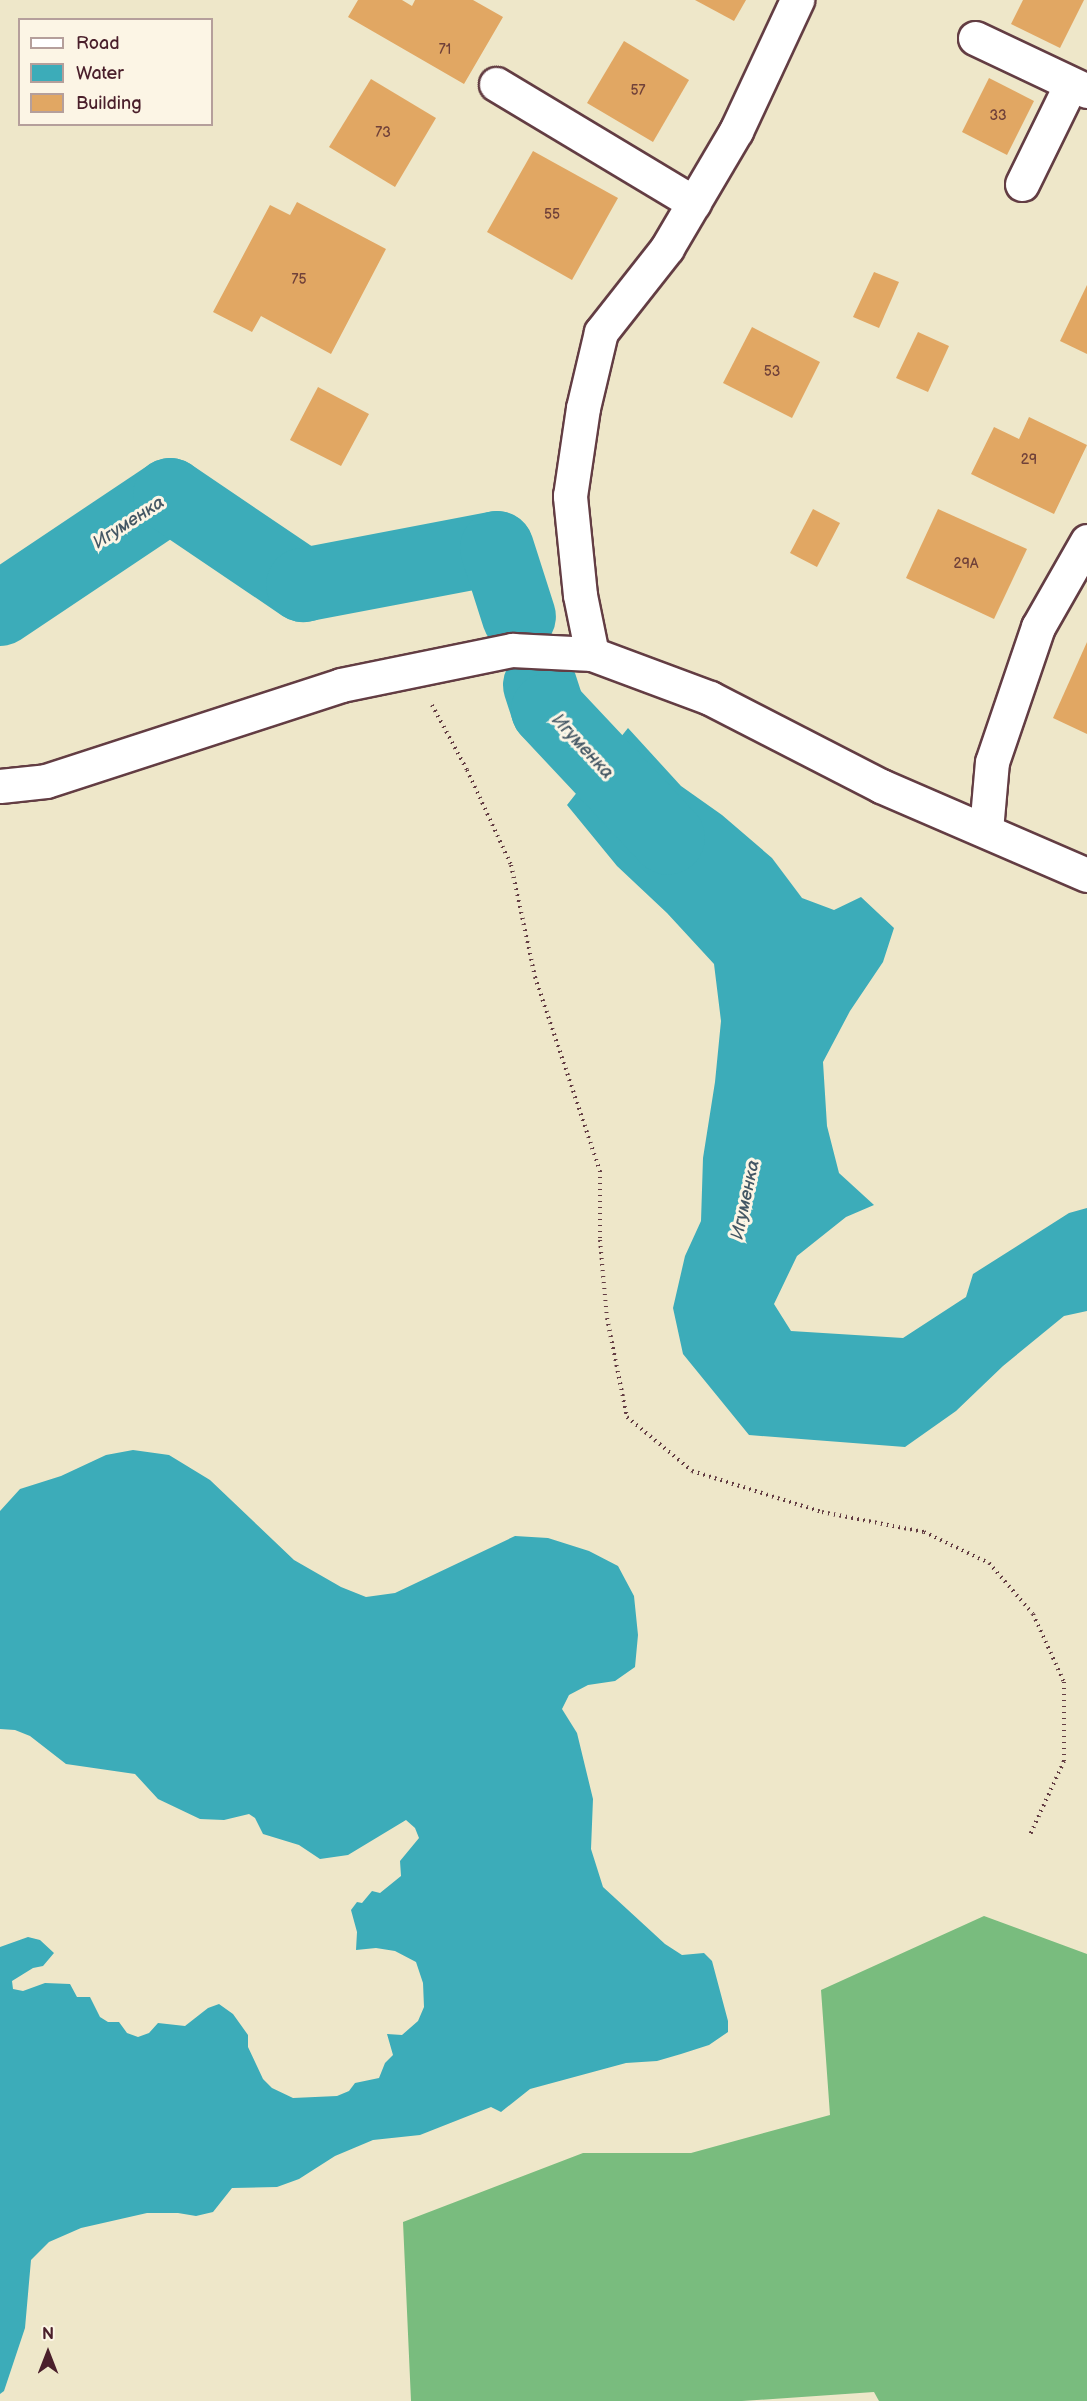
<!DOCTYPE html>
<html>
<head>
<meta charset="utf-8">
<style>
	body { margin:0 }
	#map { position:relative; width:1087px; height:2401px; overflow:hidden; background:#eee7c9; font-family:"Balsamiq Sans",sans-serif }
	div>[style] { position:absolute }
	.forest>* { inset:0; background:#79bc7e }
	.water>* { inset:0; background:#3cacb9 }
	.river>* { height:74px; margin:-37px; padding:0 37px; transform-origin:37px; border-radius:37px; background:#3cacb9 }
	.building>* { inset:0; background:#e1a763 }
	.path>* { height:4px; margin-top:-2px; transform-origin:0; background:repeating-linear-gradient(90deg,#633d43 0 1.5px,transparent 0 6px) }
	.roads { filter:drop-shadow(2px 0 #633d43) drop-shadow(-2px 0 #633d43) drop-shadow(0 2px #633d43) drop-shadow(0 -2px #633d43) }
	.minor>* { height:33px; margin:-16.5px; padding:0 16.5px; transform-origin:16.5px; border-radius:16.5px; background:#fff }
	span { translate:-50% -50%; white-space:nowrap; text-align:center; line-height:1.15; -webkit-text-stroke:6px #fcf5e5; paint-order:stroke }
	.number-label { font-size:14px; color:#704139 }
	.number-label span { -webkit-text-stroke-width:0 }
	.water-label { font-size:18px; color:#445764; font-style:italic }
	.legend { position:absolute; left:18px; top:18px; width:195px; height:108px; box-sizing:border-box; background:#fcf5e5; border:2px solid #b59f9b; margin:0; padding:8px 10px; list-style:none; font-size:18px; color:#4a1f2b }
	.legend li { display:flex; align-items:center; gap:12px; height:30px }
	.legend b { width:30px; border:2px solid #b59f9b }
	.north { position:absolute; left:18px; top:2323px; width:60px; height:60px; -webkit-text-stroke:4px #fcf5e5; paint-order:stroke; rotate:0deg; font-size:16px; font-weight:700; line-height:24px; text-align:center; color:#4a1f2b }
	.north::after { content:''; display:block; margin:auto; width:21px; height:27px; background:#4a1f2b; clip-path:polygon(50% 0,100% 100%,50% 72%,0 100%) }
</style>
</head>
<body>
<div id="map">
	<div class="forest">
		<div style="clip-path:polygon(984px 1916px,1087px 1954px,1087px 2401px,879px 2401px,874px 2392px,742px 2401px,411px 2401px,403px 2222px,583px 2153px,691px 2153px,830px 2115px,821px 1990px)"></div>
	</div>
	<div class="water">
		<div style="clip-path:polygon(628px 728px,681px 786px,722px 815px,772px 858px,802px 898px,834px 910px,861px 897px,894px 928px,883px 962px,850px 1011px,823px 1062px,827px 1126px,839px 1173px,874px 1205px,846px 1217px,797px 1256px,774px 1304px,791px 1331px,903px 1338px,966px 1297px,973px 1274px,1069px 1213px,1087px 1208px,1087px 1311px,1064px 1316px,1003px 1366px,956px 1411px,905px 1447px,749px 1435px,683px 1354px,673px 1308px,685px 1256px,701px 1221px,703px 1158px,715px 1082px,721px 1021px,714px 964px,667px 913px,617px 866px,567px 805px)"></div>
		<div style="clip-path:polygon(133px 1450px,169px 1455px,210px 1480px,294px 1560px,341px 1587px,366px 1597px,395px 1593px,515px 1536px,548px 1538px,589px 1551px,618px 1566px,634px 1596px,638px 1635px,635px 1667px,615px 1681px,588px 1685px,569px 1695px,562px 1709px,577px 1733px,593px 1799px,591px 1849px,603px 1887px,665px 1944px,682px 1955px,704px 1953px,712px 1961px,728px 2021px,728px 2032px,709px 2045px,681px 2054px,657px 2061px,626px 2063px,530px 2089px,501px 2112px,491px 2107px,420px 2135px,373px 2140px,335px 2156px,299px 2179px,277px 2187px,232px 2188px,213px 2212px,196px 2216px,178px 2213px,147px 2213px,81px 2228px,49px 2242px,31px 2260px,25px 2328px,4px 2391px,0 2394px,0 1947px,28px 1937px,40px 1940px,54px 1953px,43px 1966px,33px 1968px,12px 1981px,13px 1989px,23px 1991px,45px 1983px,70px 1984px,77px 1997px,90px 1997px,100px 2017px,108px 2022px,119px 2022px,127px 2033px,138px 2037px,149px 2033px,158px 2023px,185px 2026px,208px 2008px,219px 2004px,233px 2014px,248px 2035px,248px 2047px,263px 2079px,272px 2088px,293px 2098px,337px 2096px,349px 2091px,355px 2083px,379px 2078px,385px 2063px,393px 2055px,387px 2034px,402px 2035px,418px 2021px,424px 2007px,423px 1983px,416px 1962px,395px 1951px,376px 1948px,356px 1950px,357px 1932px,351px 1910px,357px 1902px,362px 1903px,372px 1891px,380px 1893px,401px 1876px,400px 1861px,419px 1838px,415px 1828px,406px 1820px,348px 1855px,320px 1859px,299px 1845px,263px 1834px,255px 1818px,249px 1814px,224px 1820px,200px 1819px,158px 1799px,135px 1774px,66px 1764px,30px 1736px,15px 1730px,0 1729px,0 1511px,20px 1489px,61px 1476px,106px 1455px)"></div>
	</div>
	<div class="river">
		<div style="left:0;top:609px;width:205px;rotate:-33.8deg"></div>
		<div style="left:170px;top:495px;width:161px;rotate:34.1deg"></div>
		<div style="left:303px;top:585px;width:197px;rotate:-10.8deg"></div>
		<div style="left:497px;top:548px;width:72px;rotate:72.3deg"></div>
		<div style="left:540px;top:685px;width:26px;rotate:72deg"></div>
		<div style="left:548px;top:710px;width:175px;rotate:46.8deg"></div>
	</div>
	<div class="building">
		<div style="clip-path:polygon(358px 0,402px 0,412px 6px,415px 0,473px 0,503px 17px,464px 84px,348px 17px)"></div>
		<div style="clip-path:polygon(695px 0,746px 0,734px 21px)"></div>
		<div style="clip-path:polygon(1023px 0,1084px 0,1060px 48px,1011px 24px)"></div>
		<div style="clip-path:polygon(624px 41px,689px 80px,653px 142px,587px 103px)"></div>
		<div style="clip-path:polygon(989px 78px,1034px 101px,1007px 155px,962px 132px)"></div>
		<div style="clip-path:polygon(371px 79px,436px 118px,395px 187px,329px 147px)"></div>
		<div style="clip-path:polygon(533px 151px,618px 198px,572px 280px,487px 232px)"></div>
		<div style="clip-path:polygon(297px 202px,386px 249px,331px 354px,261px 316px,252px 332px,213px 312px,270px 205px,290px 215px)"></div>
		<div style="clip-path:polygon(874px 272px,899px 282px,879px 328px,853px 317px)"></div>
		<div style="clip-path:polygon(1087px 285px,1087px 354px,1060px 341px)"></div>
		<div style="clip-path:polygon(752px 327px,820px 362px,792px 418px,723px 383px)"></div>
		<div style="clip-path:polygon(918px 332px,949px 346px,928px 392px,896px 378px)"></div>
		<div style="clip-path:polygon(318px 387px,369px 414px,341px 466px,290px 440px)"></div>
		<div style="clip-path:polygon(1029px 417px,1087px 445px,1054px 514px,971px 474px,994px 427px,1019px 439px)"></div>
		<div style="clip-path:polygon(813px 509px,840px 523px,817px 567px,790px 553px)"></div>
		<div style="clip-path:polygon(938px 509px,1027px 549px,994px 619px,906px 578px)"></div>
		<div style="clip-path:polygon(1087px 642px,1087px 734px,1053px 718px)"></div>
	</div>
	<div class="path">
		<div style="left:432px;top:705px;width:74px;rotate:61.7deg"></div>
		<div style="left:467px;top:770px;width:105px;rotate:65.1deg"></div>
		<div style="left:511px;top:865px;width:115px;rotate:77.9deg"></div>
		<div style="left:535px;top:977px;width:205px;rotate:71.5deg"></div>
		<div style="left:600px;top:1171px;width:69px;rotate:90deg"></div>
		<div style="left:600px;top:1240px;width:78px;rotate:84.9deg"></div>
		<div style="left:607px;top:1318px;width:101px;rotate:78.6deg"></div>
		<div style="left:627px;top:1417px;width:85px;rotate:39.7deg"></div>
		<div style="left:692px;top:1471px;width:136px;rotate:17.5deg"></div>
		<div style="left:822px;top:1512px;width:104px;rotate:11.1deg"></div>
		<div style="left:924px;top:1532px;width:72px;rotate:25.5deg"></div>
		<div style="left:989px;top:1563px;width:67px;rotate:49.2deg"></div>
		<div style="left:1033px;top:1614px;width:75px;rotate:65.5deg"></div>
		<div style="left:1064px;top:1682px;width:79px;rotate:90deg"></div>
		<div style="left:1064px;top:1761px;width:81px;rotate:114.7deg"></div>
	</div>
	<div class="roads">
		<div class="minor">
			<div style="left:975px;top:38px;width:124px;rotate:25.3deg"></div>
			<div style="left:496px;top:84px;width:231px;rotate:31deg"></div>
			<div style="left:1022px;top:184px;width:111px;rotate:-63.9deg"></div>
			<div style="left:592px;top:654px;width:60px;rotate:-101.5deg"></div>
			<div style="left:580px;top:595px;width:100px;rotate:-95.8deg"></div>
			<div style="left:570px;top:496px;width:89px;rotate:-81.6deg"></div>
			<div style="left:583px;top:408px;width:78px;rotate:-76.7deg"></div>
			<div style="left:601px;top:332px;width:107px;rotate:-51.8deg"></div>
			<div style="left:667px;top:248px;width:136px;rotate:-59.5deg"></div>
			<div style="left:736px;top:131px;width:145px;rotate:-65deg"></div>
			<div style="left:0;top:786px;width:46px;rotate:-6.2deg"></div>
			<div style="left:46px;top:781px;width:310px;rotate:-18deg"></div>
			<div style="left:341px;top:685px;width:175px;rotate:-11.6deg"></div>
			<div style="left:512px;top:650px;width:80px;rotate:2.9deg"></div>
			<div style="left:592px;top:654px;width:126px;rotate:20.4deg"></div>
			<div style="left:710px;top:698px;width:192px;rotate:27.2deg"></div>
			<div style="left:881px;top:786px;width:224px;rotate:23.4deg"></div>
			<div style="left:986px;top:830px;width:68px;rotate:-85deg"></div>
			<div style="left:992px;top:762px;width:143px;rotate:-71.2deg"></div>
			<div style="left:1038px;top:627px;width:99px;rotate:-60.3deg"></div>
		</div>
	</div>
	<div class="number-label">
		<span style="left:445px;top:50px">71</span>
		<span style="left:638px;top:91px">57</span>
		<span style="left:998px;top:116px">33</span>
		<span style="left:383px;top:133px">73</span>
		<span style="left:552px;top:215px">55</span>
		<span style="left:299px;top:280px">75</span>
		<span style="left:772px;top:372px">53</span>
		<span style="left:1029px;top:460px">29</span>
		<span style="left:966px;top:564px">29А</span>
	</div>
	<div class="water-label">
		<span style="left:129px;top:523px;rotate:-33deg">Игуменка</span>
		<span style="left:582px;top:747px;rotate:47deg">Игуменка</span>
		<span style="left:746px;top:1200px;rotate:-78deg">Игуменка</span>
	</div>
	<ul class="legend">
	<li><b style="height:8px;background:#fff"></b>Road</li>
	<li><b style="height:16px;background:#3cacb9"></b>Water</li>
	<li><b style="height:16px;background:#e1a763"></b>Building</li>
	</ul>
	<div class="north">N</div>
</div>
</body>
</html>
